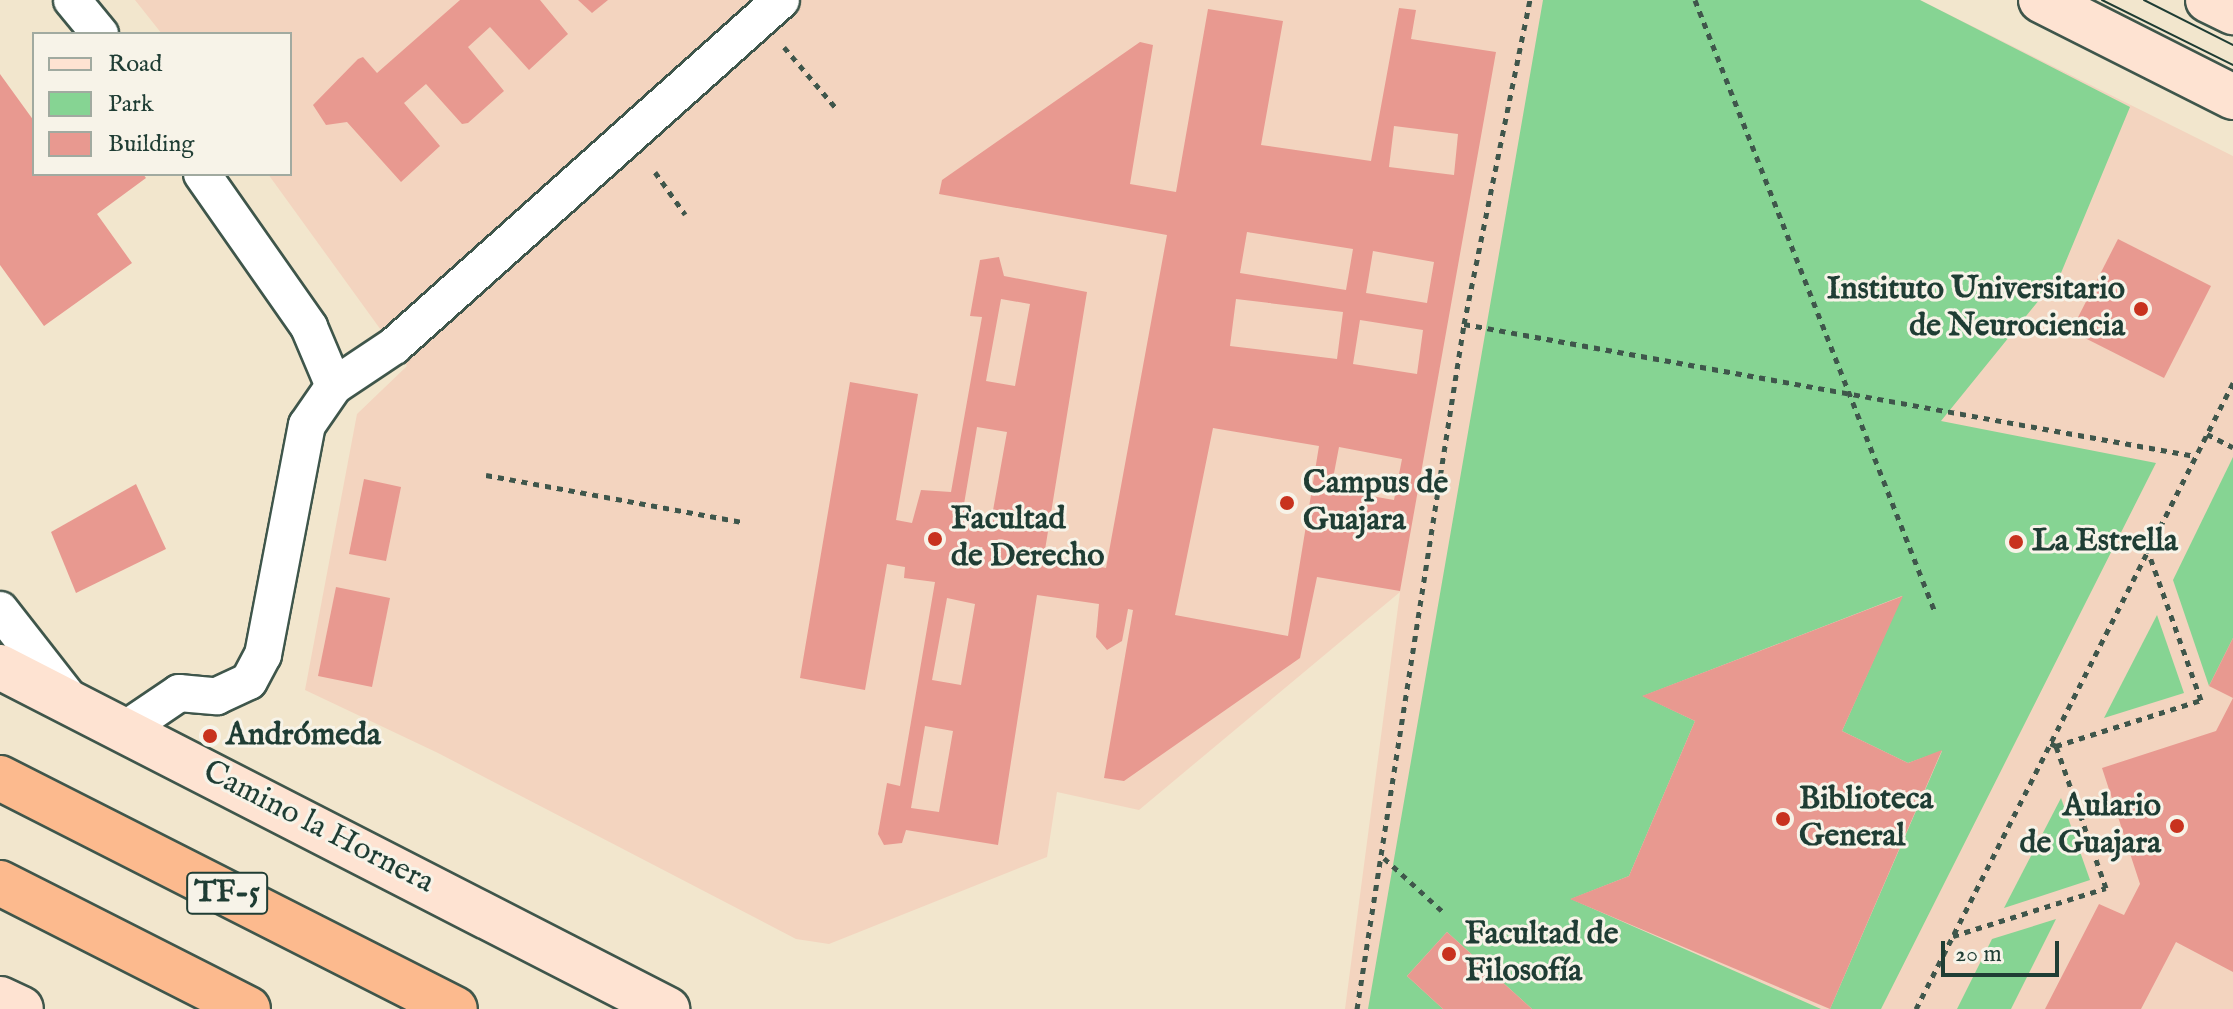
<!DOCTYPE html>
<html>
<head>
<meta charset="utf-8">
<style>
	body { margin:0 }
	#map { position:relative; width:2233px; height:1009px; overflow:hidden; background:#f2e6cd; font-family:"IM FELL English",serif }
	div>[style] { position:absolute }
	.built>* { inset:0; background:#f3d4bf }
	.green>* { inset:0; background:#86d493 }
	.building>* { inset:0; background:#e89990 }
	.path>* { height:5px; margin-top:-2.5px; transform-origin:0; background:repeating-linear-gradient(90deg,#3f564b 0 6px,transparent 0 12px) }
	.roads { filter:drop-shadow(2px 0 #3f564b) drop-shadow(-2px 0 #3f564b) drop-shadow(0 2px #3f564b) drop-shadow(0 -2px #3f564b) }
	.street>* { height:36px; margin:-18px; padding:0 18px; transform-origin:18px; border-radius:18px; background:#fff }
	.secondary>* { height:44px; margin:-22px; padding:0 22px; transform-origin:22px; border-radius:22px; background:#fee3d2 }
	.highway>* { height:44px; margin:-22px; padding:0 22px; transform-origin:22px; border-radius:22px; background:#fcba8e }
	.tram>* { height:2px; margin:-1px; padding:0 1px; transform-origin:1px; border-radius:1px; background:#1f3d34 }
	.dots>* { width:22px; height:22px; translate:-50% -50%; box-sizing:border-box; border:4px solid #f7f3e8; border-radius:50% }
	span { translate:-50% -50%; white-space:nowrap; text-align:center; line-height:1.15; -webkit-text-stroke:6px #f7f3e8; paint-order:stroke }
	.shield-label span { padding:2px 6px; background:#f7f3e8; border:2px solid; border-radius:6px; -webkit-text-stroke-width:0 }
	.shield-label { font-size:30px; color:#1f3d34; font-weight:700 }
	.poi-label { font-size:32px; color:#1f3d34; font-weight:700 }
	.right { translate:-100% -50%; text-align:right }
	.left { translate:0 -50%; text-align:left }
	.street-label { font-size:32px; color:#1f3d34 }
	.legend { position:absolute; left:32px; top:32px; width:260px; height:144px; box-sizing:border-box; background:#f7f3e8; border:2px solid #a1aaa0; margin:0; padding:10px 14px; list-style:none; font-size:24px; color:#1f3d34 }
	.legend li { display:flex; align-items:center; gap:16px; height:40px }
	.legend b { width:40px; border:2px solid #a1aaa0 }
	.scale { position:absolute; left:1941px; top:941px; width:118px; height:36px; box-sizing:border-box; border:4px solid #1f3d34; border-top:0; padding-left:10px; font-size:24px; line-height:28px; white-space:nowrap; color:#1f3d34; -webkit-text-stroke:6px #f7f3e8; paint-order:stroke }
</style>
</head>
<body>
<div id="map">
	<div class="built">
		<div style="clip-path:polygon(135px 0,1920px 0,2233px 156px,2233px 1009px,1345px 1009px,1400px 592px,1139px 810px,1057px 792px,1047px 857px,829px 944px,796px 939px,438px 753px,305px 690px,357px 414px,407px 366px,268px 174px,290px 174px,290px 34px,162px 34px)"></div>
	</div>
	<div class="green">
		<div style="clip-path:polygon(1543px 0,1920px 0,2130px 107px,2061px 273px,1941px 421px,2156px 463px,1881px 1009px,1830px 1009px,1942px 751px,1908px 763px,1842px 731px,1902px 596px,1643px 696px,1695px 721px,1629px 876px,1571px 899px,1821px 1009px,1532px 1009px,1447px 932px,1407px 976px,1443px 1009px,1368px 1009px)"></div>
		<div style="clip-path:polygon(2233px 457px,2233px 638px,2209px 686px,2173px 580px)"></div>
		<div style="clip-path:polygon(2157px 615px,2184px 693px,2104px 718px)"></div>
		<div style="clip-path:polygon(2061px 798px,2090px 880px,2004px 908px)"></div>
		<div style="clip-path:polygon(2056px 919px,2011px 1009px,1957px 1009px,1992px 939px)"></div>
	</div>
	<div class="building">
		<div style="clip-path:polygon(460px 0,540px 0,568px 34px,529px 70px,490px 27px,468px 47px,504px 91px,468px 123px,462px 124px,426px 84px,404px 103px,440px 146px,401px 182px,347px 122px,326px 125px,313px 105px,358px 59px,363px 57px,377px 73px)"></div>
		<div style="clip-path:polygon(578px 0,608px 0,592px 13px)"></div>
		<div style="clip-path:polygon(evenodd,1399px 8px,1416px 10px,1411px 39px,1496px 52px,1400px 591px,1317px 577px,1300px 658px,1124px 781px,1104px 778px,1133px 610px,1128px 609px,1122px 641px,1107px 650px,1096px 637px,1099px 604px,1037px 595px,998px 845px,906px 830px,902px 843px,884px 845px,878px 834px,887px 783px,900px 786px,935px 582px,904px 578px,905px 567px,887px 564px,865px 690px,800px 678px,850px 382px,918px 394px,896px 520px,912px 523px,921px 490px,951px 492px,982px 317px,970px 316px,980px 260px,999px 257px,1004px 276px,1087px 292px,1044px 556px,1106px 568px,1167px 235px,939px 194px,942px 180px,1140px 42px,1153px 45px,1130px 184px,1176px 192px,1208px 9px,1283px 21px,1261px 145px,1371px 161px,1399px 8px,1394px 126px,1458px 134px,1454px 175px,1389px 167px,1394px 126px,1399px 8px,1247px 232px,1353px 249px,1346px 290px,1240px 273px,1247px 232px,1399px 8px,1373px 251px,1434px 262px,1427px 303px,1366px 293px,1373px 251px,1399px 8px,1001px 299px,1030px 304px,1015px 386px,986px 381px,1001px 299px,1399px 8px,1236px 299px,1343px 312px,1337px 359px,1230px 346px,1236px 299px,1399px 8px,1360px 320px,1423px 330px,1417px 374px,1353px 364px,1360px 320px,1399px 8px,977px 427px,1007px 432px,992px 516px,963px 510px,977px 427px,1399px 8px,1213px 428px,1319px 446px,1288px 636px,1175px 615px,1213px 428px,1399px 8px,1339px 447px,1402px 459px,1394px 500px,1331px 489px,1339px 447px,1399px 8px,947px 598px,975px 604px,961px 685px,932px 680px,947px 598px,1399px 8px,925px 726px,953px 731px,939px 812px,911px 808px,925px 726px)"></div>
		<div style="clip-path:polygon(0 74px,34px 121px,34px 174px,143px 174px,146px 178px,97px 214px,132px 263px,44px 326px,0 265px)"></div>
		<div style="clip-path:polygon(2118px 239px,2211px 286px,2164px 378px,2071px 331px)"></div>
		<div style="clip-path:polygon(364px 479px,401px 487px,386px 561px,349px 554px)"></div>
		<div style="clip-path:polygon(136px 484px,166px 549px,76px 593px,51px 532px)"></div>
		<div style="clip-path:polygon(336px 587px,390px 598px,372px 687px,318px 676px)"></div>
		<div style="clip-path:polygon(1903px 596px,1842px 731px,1908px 763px,1942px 750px,1830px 1009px,1570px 899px,1629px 876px,1695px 721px,1642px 696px)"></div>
		<div style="clip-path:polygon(2233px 638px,2233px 972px,2176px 942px,2141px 1009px,2045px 1009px,2099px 904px,2124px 915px,2140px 884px,2102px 768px,2216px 731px,2233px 698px,2209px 686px)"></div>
		<div style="clip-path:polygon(1447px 932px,1532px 1009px,1443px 1009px,1407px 976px)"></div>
	</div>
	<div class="path">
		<div style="left:1695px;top:0;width:657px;rotate:68.59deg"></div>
		<div style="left:784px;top:47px;width:80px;rotate:49.6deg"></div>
		<div style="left:655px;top:172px;width:52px;rotate:54.5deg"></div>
		<div style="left:1464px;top:324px;width:743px;rotate:10.24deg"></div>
		<div style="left:2207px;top:434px;width:29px;rotate:27deg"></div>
		<div style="left:486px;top:475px;width:259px;rotate:10.4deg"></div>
		<div style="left:2056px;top:746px;width:152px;rotate:-17.6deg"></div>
		<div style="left:2201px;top:700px;width:158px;rotate:-109.6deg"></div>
		<div style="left:1384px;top:858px;width:79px;rotate:42.4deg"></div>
		<div style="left:1953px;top:936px;width:160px;rotate:-17.4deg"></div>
		<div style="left:2106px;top:888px;width:151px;rotate:-109.4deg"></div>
		<div style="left:2056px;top:746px;width:7px;rotate:-153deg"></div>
		<div style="left:1357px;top:1009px;width:693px;rotate:-81.12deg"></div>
		<div style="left:1464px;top:324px;width:331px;rotate:-78.5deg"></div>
		<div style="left:1916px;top:1009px;width:702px;rotate:-63.14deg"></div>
	</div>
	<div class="roads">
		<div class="street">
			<div style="left:72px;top:0;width:44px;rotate:50.5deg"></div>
			<div style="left:202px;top:174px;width:187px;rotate:55deg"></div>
			<div style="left:309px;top:327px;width:64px;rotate:67deg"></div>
			<div style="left:0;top:610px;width:122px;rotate:52deg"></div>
			<div style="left:126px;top:729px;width:64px;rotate:-34.2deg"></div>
			<div style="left:179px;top:693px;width:38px;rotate:5deg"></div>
			<div style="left:217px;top:696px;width:35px;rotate:-25deg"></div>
			<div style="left:249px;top:681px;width:30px;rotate:-62deg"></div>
			<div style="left:263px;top:655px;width:234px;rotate:-79.2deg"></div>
			<div style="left:307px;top:425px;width:47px;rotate:-55.3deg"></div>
			<div style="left:334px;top:386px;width:72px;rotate:-33.7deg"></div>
			<div style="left:394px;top:346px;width:519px;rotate:-41.8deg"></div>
		</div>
		<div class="secondary">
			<div style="left:2041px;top:0;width:215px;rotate:26.8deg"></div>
			<div style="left:2208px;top:0;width:28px;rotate:26deg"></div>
			<div style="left:0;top:667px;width:750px;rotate:27.15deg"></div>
			<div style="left:0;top:999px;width:23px;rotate:25deg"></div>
		</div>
		<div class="highway">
			<div style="left:0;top:778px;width:510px;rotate:26.92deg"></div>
			<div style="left:0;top:883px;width:278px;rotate:26.9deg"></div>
		</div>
	</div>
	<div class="tram">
		<div style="left:2102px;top:0;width:146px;rotate:26.4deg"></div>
		<div style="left:2144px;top:0;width:100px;rotate:26.8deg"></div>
	</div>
	<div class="dots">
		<div style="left:2141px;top:309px;background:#c8321e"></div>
		<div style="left:1287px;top:503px;background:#c8321e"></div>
		<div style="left:935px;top:539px;background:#c8321e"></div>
		<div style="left:2016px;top:542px;background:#c8321e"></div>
		<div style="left:210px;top:736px;background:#c8321e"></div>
		<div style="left:1783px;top:819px;background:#c8321e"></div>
		<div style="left:2177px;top:826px;background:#c8321e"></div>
		<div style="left:1449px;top:954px;background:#c8321e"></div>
	</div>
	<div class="shield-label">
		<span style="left:227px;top:893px">TF-5</span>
	</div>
	<div class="poi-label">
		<span class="right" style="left:2125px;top:309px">Instituto Universitario<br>de Neurociencia</span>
		<span class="left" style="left:1303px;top:503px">Campus de<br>Guajara</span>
		<span class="left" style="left:951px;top:539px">Facultad<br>de Derecho</span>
		<span class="left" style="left:2032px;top:542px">La Estrella</span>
		<span class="left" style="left:226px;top:736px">Andrómeda</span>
		<span class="left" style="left:1799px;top:819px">Biblioteca<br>General</span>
		<span class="right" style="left:2161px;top:826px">Aulario<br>de Guajara</span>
		<span class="left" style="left:1465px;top:954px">Facultad de<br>Filosofía</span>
	</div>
	<div class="street-label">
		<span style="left:318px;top:828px;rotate:27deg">Camino la Hornera</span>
	</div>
	<ul class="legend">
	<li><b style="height:10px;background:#fee3d2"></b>Road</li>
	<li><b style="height:22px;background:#86d493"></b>Park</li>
	<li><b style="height:22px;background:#e89990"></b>Building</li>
	</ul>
	<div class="scale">20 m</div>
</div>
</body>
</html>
